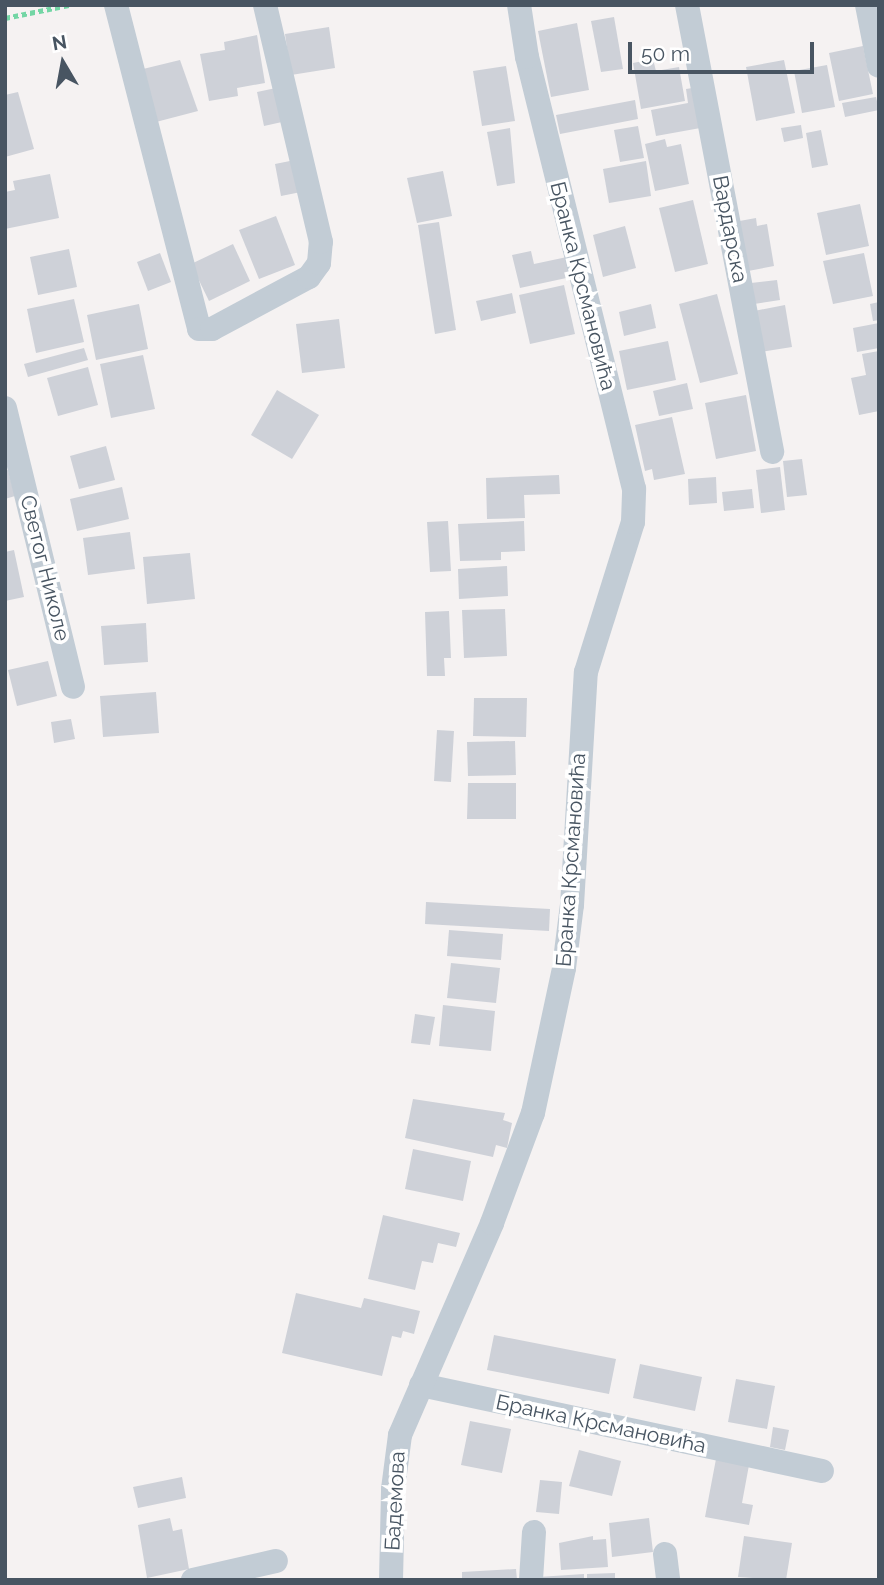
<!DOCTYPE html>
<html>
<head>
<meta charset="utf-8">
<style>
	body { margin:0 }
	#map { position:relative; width:884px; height:1585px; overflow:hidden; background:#f5f2f2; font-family:Raleway,sans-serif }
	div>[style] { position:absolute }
	.building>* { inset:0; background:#ced1d8 }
	.path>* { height:4.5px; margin-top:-2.25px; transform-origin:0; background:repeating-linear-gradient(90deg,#73d6a5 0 5px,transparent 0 8.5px) }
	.minor>* { height:24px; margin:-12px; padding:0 12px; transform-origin:12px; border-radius:12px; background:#c2ccd5 }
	span { translate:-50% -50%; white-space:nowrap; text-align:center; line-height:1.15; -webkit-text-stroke:7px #fff; paint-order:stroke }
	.street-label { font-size:21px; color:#485562 }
	.frame { position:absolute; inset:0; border:7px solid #485562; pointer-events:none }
	.north { position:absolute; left:28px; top:28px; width:70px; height:70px; -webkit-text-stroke:5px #fff; paint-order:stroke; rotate:350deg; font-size:19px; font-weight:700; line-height:28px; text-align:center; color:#485562 }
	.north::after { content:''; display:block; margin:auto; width:24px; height:32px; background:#485562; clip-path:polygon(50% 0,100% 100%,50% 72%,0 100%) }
	.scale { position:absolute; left:628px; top:42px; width:186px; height:32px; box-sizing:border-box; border:4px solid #485562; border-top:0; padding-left:9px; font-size:21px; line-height:24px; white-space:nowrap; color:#485562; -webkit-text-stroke:5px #fff; paint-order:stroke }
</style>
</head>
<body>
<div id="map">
	<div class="building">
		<div style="clip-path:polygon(614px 17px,623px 69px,601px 72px,591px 21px)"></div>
		<div style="clip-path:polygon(577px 23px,589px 90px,551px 97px,538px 31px)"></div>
		<div style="clip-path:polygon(329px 27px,335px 68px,291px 75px,285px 34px)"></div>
		<div style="clip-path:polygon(257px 35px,265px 83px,237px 88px,238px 96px,209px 101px,200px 54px,225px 50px,224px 42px)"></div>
		<div style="clip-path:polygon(863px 46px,873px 94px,839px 101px,829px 53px)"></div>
		<div style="clip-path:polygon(653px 59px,656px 71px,679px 67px,685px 101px,641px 109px,633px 63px)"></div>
		<div style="clip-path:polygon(180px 60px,198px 111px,156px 122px,143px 69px)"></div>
		<div style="clip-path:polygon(784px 60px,795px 113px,756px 121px,746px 67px)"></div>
		<div style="clip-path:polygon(827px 65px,835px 107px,802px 113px,794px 71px)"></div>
		<div style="clip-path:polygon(506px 66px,515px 121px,482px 126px,473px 71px)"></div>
		<div style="clip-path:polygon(699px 87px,706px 127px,656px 136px,651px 110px,688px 103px,686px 89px)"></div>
		<div style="clip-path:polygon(276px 88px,282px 122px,264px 126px,257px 92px)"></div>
		<div style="clip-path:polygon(18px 92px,34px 149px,5px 157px,5px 95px)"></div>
		<div style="clip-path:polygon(876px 97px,879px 110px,845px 117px,842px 103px)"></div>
		<div style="clip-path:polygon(635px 100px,638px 119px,560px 134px,556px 115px)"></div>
		<div style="clip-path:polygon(801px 125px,803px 138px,784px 142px,781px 128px)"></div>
		<div style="clip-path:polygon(638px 126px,644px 158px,620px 162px,614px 130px)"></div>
		<div style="clip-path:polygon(510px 128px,515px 183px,497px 186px,487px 132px)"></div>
		<div style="clip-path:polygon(821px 130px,828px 165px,812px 168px,806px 133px)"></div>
		<div style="clip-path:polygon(665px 139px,667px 147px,681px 144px,689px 184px,655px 191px,645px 144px)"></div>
		<div style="clip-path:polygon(295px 160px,301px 192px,281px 196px,275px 164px)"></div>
		<div style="clip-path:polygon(646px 161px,651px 196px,609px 203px,603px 169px)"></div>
		<div style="clip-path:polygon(443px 171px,452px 216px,417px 223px,407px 178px)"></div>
		<div style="clip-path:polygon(50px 174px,59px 218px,5px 229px,5px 192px,15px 190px,13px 181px)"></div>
		<div style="clip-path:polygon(693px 200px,708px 264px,675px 272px,659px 208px)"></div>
		<div style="clip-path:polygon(860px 204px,869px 246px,826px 255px,817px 213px)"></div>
		<div style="clip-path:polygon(276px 216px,295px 265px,259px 279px,239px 230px)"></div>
		<div style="clip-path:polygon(756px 218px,757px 226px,767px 224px,774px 266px,743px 272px,734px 222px)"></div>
		<div style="clip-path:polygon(439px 222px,456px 330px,435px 334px,418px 225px)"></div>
		<div style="clip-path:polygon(625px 226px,636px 268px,603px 277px,593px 235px)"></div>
		<div style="clip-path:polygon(233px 244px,250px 281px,209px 301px,191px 264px)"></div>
		<div style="clip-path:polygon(69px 249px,77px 287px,38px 295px,30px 257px)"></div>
		<div style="clip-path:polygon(531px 251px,534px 264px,567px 257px,571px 277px,520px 288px,512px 255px)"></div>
		<div style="clip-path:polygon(160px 253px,171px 282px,148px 291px,137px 262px)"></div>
		<div style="clip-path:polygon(864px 253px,873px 296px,833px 304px,823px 261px)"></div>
		<div style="clip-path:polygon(777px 280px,780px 300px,754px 304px,751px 283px)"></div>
		<div style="clip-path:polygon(564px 285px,575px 334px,530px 344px,519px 295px)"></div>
		<div style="clip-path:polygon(512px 293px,516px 313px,481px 321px,476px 301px)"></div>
		<div style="clip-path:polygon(717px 294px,738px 374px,700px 383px,679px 304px)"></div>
		<div style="clip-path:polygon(74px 299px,84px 342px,36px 353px,27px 309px)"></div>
		<div style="clip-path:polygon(879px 302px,879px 320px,873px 321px,870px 304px)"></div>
		<div style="clip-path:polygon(139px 304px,148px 349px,96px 360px,87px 315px)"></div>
		<div style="clip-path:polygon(651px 304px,656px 328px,624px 336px,619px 312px)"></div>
		<div style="clip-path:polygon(785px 305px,792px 347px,761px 352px,754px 311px)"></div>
		<div style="clip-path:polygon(339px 319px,345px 368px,302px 373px,296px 324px)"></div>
		<div style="clip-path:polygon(879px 323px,879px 348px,857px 352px,853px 328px)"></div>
		<div style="clip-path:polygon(668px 341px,676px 380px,627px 390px,619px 351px)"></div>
		<div style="clip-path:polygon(84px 348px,88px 360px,28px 377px,24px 364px)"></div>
		<div style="clip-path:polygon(879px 351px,879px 411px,859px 415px,851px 378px,866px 375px,862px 354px)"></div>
		<div style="clip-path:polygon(143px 355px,155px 409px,111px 418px,100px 364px)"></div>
		<div style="clip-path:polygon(88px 367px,98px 405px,58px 416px,47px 378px)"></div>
		<div style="clip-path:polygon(687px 383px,693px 409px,659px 416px,653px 391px)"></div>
		<div style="clip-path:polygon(277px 390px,319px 415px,292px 459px,251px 435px)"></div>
		<div style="clip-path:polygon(746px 395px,756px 451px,716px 459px,705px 403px)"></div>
		<div style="clip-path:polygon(672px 417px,685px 474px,654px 480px,652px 469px,645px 471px,635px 425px)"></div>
		<div style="clip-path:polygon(106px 446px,115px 480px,79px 489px,70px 456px)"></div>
		<div style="clip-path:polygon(802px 459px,807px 495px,787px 497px,783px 461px)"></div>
		<div style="clip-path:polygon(780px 467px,785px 510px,761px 513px,756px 470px)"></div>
		<div style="clip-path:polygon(8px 470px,15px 496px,5px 499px,5px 471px)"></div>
		<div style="clip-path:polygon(559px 475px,560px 494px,524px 495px,525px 518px,487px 519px,486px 478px)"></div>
		<div style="clip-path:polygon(716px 477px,717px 503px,689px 505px,688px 479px)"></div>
		<div style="clip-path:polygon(122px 487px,129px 519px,77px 531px,70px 499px)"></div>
		<div style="clip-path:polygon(752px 489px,754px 508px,724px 511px,722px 492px)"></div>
		<div style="clip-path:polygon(448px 521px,451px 571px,430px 572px,427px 522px)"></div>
		<div style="clip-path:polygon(524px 521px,525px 551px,501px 552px,501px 560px,460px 561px,458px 524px)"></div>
		<div style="clip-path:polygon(130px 532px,135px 569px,88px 575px,83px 538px)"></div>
		<div style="clip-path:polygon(14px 550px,24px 597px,5px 601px,5px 552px)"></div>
		<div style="clip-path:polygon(190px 553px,195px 599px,147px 604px,143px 557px)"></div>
		<div style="clip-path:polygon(507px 566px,508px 596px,459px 599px,458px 569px)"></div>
		<div style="clip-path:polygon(505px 609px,507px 656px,464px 658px,462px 610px)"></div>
		<div style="clip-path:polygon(449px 611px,451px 658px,444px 658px,445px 676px,427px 676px,425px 612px)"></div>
		<div style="clip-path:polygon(146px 623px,148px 662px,104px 665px,101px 626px)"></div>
		<div style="clip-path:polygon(48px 661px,57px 696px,17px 706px,8px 670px)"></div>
		<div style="clip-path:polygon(156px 692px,159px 733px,103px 737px,100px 696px)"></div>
		<div style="clip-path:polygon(474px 698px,527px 698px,526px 737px,473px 736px)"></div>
		<div style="clip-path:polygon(71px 719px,75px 739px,54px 743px,51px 722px)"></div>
		<div style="clip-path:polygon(437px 730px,454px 731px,451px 782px,434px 781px)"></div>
		<div style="clip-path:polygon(515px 741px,516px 775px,468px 776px,467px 742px)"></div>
		<div style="clip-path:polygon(468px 783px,516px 783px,516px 819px,467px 819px)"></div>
		<div style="clip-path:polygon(426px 902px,550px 909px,549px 931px,425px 924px)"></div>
		<div style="clip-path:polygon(449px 930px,503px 934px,501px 960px,447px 956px)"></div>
		<div style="clip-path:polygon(451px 963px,500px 968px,496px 1003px,447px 998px)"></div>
		<div style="clip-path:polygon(443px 1005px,495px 1011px,491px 1051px,439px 1046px)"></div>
		<div style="clip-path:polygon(415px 1014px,435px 1017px,430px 1045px,411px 1043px)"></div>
		<div style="clip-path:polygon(413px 1099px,505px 1113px,503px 1120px,512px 1123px,507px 1148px,496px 1145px,493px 1157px,405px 1138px)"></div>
		<div style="clip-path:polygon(413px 1149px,471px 1161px,463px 1201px,405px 1189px)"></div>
		<div style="clip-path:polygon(383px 1215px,460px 1233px,456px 1247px,438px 1243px,433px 1263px,422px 1261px,415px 1290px,368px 1279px)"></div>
		<div style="clip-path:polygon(296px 1293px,361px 1308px,364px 1298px,420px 1311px,414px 1334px,403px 1331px,401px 1338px,392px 1336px,382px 1376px,282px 1353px)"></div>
		<div style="clip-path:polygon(494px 1335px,616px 1359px,609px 1394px,487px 1370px)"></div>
		<div style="clip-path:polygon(640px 1364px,702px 1377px,695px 1411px,633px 1398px)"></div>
		<div style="clip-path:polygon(736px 1379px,775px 1386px,767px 1429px,728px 1422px)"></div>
		<div style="clip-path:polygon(470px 1421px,511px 1429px,502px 1473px,461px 1465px)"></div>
		<div style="clip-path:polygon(773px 1427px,789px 1430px,785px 1450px,770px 1447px)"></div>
		<div style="clip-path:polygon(579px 1450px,621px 1461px,612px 1496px,569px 1486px)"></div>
		<div style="clip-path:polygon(716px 1459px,749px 1465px,742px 1503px,753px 1505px,749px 1525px,705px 1517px)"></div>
		<div style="clip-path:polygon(182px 1477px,186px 1498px,138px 1508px,133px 1487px)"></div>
		<div style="clip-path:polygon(540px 1480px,562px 1482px,559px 1514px,536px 1512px)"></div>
		<div style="clip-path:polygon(170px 1518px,173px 1531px,182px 1529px,189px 1569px,147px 1578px,138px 1525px)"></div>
		<div style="clip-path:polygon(649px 1518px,653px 1552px,612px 1557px,609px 1523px)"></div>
		<div style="clip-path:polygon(593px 1536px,593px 1540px,606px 1539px,608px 1567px,561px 1570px,559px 1543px)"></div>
		<div style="clip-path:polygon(744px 1536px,792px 1543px,786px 1580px,738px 1577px)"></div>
		<div style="clip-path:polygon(516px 1569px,517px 1580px,462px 1580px,462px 1572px)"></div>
		<div style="clip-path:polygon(615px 1573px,615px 1580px,587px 1580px,587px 1574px)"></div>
		<div style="clip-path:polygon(584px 1574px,584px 1580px,538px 1580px,538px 1577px)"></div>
	</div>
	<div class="path">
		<div style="left:5px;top:18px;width:65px;rotate:-11.5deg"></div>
	</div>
	<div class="minor">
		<div style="left:116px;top:5px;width:334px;rotate:75.6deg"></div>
		<div style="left:199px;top:329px;width:13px"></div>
		<div style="left:212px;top:329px;width:110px;rotate:-28.2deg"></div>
		<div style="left:309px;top:277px;width:17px;rotate:-54deg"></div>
		<div style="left:319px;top:263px;width:21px;rotate:-85deg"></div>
		<div style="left:321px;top:242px;width:244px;rotate:-103.3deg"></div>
		<div style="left:687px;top:5px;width:455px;rotate:79.2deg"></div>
		<div style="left:867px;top:5px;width:62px;rotate:78.9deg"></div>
		<div style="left:5px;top:408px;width:287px;rotate:76.3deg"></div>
		<div style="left:421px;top:1385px;width:410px;rotate:12.1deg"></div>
		<div style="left:665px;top:1554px;width:26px;rotate:83deg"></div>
		<div style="left:193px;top:1580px;width:85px;rotate:-12.9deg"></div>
		<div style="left:391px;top:1580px;width:91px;rotate:-88.7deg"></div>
		<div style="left:393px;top:1489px;width:54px;rotate:-82.6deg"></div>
		<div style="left:400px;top:1435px;width:231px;rotate:-66.5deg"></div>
		<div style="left:492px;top:1223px;width:117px;rotate:-69.6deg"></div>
		<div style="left:533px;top:1113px;width:148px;rotate:-77.9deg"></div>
		<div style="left:564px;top:968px;width:64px;rotate:-82.8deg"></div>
		<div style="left:572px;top:905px;width:233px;rotate:-86.6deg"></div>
		<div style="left:586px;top:672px;width:157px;rotate:-72.6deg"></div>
		<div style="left:633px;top:522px;width:33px;rotate:-88deg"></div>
		<div style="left:634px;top:489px;width:445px;rotate:-103.9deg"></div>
		<div style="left:527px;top:57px;width:53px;rotate:-98.7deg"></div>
		<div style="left:531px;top:1580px;width:48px;rotate:-86.4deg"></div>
	</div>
	<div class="street-label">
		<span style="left:730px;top:229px;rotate:79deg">Вардарска</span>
		<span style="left:583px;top:286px;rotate:76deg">Бранка Крсмановића</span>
		<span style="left:45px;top:568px;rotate:76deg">Светог Николе</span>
		<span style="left:571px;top:860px;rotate:-86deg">Бранка Крсмановића</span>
		<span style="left:601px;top:1424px;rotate:12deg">Бранка Крсмановића</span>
		<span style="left:395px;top:1501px;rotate:-87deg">Бадемова</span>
	</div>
	<div class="frame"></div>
	<div class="north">N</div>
	<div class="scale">50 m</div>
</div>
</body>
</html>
